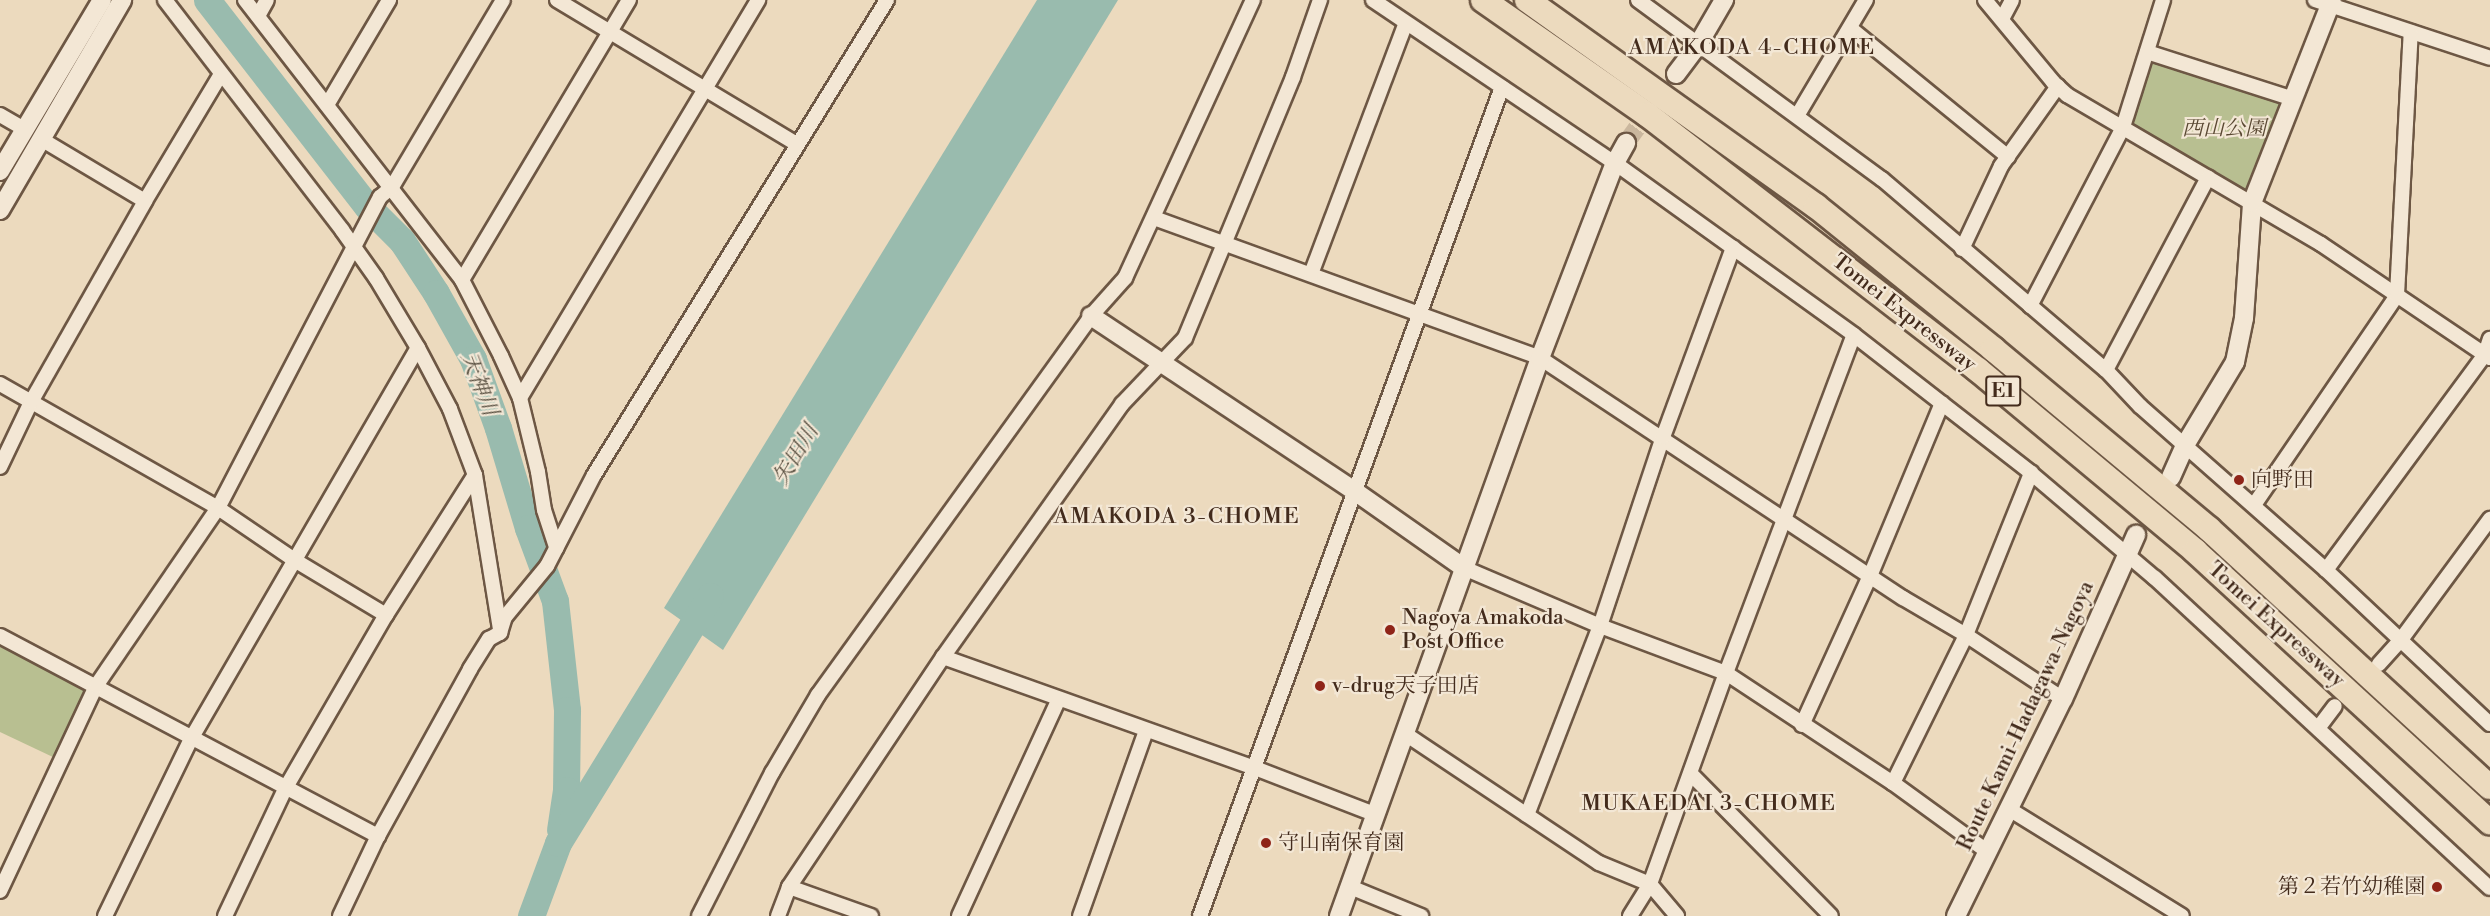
<!DOCTYPE html>
<html>
<head>
<meta charset="utf-8">
<style>
	body { margin:0 }
	#map { position:relative; width:2490px; height:916px; overflow:hidden; background:#ecdabe; font-family:"Libre Bodoni","Noto Serif JP",serif }
	div>[style] { position:absolute }
	.green>* { inset:0; background:#b8bf91 }
	.water>* { inset:0; background:#99bbae }
	.river>* { height:27px; margin:-13.5px; padding:0 13.5px; transform-origin:13.5px; border-radius:13.5px; background:#99bbae }
	.secondary-tunnel>* { height:18px; margin-top:-9px; transform-origin:0; background:repeating-linear-gradient(90deg,#cab79e 0 18px,transparent 0 27px) }
	.roads { filter:drop-shadow(2px 0 #6d5744) drop-shadow(-2px 0 #6d5744) drop-shadow(0 2px #6d5744) drop-shadow(0 -2px #6d5744) }
	.street>* { height:14px; margin:-7px; padding:0 7px; transform-origin:7px; border-radius:7px; background:#f3e7d5 }
	.secondary>* { height:18px; margin:-9px; padding:0 9px; transform-origin:9px; border-radius:9px; background:#f3e7d5 }
	.highway>* { height:24px; margin:-12px; padding:0 12px; transform-origin:12px; border-radius:12px; background:#ecdabe }
	.dots>* { width:16px; height:16px; translate:-50% -50%; box-sizing:border-box; border:3px solid #f3e7d5; border-radius:50% }
	span { translate:-50% -50%; white-space:nowrap; text-align:center; line-height:1.15; -webkit-text-stroke:4.5px #f3e7d5; paint-order:stroke }
	.shield-label span { padding:2px 4px; background:#f3e7d5; border:2px solid; border-radius:4px; -webkit-text-stroke-width:0 }
	.shield-label { font-size:20px; color:#432b1c; font-weight:700 }
	.park-label { font-size:21px; color:#5a4933; font-style:italic }
	.street-label { font-size:21px; color:#432b1c }
	.poi-label { font-size:21px; color:#432b1c }
	.left { translate:0 -50%; text-align:left }
	.right { translate:-100% -50%; text-align:right }
	.neighbourhood-label { font-size:22px; color:#432b1c; letter-spacing:1.5px }
	.water-label { font-size:22px; color:#584f40; font-style:italic }
</style>
</head>
<body>
<div id="map">
	<div class="green">
		<div style="clip-path:polygon(2151px 60px,2285px 102px,2249px 193px,2130px 126px)"></div>
		<div style="clip-path:polygon(0 646px,84px 690px,90px 700px,55px 758px,0 732px)"></div>
	</div>
	<div class="water">
		<div style="clip-path:polygon(1037px 0,1118px 0,723px 650px,664px 608px)"></div>
	</div>
	<div class="river">
		<div style="left:207px;top:0;width:261px;rotate:52.2deg"></div>
		<div style="left:367px;top:206px;width:49px;rotate:45deg"></div>
		<div style="left:402px;top:241px;width:62px;rotate:56.8deg"></div>
		<div style="left:436px;top:293px;width:76px;rotate:60.7deg"></div>
		<div style="left:473px;top:359px;width:73px;rotate:70.1deg"></div>
		<div style="left:498px;top:428px;width:104px;rotate:73.3deg"></div>
		<div style="left:528px;top:528px;width:78px;rotate:69.7deg"></div>
		<div style="left:555px;top:601px;width:110px;rotate:83.7deg"></div>
		<div style="left:567px;top:710px;width:80px;rotate:90.7deg"></div>
		<div style="left:566px;top:790px;width:40px;rotate:98.5deg"></div>
		<div style="left:531px;top:916px;width:78px;rotate:-69.7deg"></div>
		<div style="left:558px;top:843px;width:290px;rotate:-58.4deg"></div>
	</div>
	<div class="secondary-tunnel">
		<div style="left:1626px;top:143px;width:85px;rotate:-54.1deg"></div>
	</div>
	<div class="roads">
		<div class="street">
			<div style="left:165px;top:0;width:290px;rotate:52.4deg"></div>
			<div style="left:342px;top:230px;width:59px;rotate:54.7deg"></div>
			<div style="left:376px;top:278px;width:82px;rotate:59deg"></div>
			<div style="left:418px;top:348px;width:69px;rotate:62.3deg"></div>
			<div style="left:450px;top:409px;width:71px;rotate:69.3deg"></div>
			<div style="left:475px;top:475px;width:157px;rotate:80.8deg"></div>
			<div style="left:245px;top:0;width:354px;rotate:52.2deg"></div>
			<div style="left:462px;top:280px;width:85px;rotate:62.8deg"></div>
			<div style="left:501px;top:356px;width:46px;rotate:65.7deg"></div>
			<div style="left:520px;top:398px;width:76px;rotate:76.3deg"></div>
			<div style="left:538px;top:472px;width:38px;rotate:81deg"></div>
			<div style="left:544px;top:510px;width:40px;rotate:72deg"></div>
			<div style="left:557px;top:0;width:280px;rotate:31deg"></div>
			<div style="left:1373px;top:0;width:292px;rotate:34deg"></div>
			<div style="left:1615px;top:163px;width:294px;rotate:35.7deg"></div>
			<div style="left:1854px;top:335px;width:224px;rotate:37.9deg"></div>
			<div style="left:2031px;top:473px;width:162px;rotate:40.3deg"></div>
			<div style="left:2155px;top:578px;width:456px;rotate:42.8deg"></div>
			<div style="left:1638px;top:0;width:303px;rotate:36.3deg"></div>
			<div style="left:1882px;top:179px;width:294px;rotate:40.5deg"></div>
			<div style="left:2106px;top:370px;width:50px;rotate:46.6deg"></div>
			<div style="left:2140px;top:406px;width:248px;rotate:41.4deg"></div>
			<div style="left:2326px;top:570px;width:225px;rotate:43.2deg"></div>
			<div style="left:1985px;top:0;width:107px;rotate:50.3deg"></div>
			<div style="left:2053px;top:82px;width:19px;rotate:43deg"></div>
			<div style="left:2067px;top:95px;width:294px;rotate:30.4deg"></div>
			<div style="left:2321px;top:244px;width:204px;rotate:34deg"></div>
			<div style="left:2315px;top:0;width:184px;rotate:18.3deg"></div>
			<div style="left:258px;top:16px;width:18px;rotate:-61deg"></div>
			<div style="left:2002px;top:19px;width:21px;rotate:-62deg"></div>
			<div style="left:1850px;top:28px;width:204px;rotate:39.2deg"></div>
			<div style="left:2147px;top:52px;width:153px;rotate:17.8deg"></div>
			<div style="left:327px;top:105px;width:122px;rotate:-59.4deg"></div>
			<div style="left:0;top:115px;width:28px;rotate:30deg"></div>
			<div style="left:1797px;top:116px;width:135px;rotate:-59.3deg"></div>
			<div style="left:41px;top:139px;width:121px;rotate:30.8deg"></div>
			<div style="left:1154px;top:218px;width:411px;rotate:19.9deg"></div>
			<div style="left:1540px;top:358px;width:435px;rotate:33.5deg"></div>
			<div style="left:1903px;top:598px;width:73px;rotate:30.4deg"></div>
			<div style="left:1966px;top:635px;width:116px;rotate:33.4deg"></div>
			<div style="left:1962px;top:249px;width:92px;rotate:-64.8deg"></div>
			<div style="left:2001px;top:166px;width:98px;rotate:-54.5deg"></div>
			<div style="left:1311px;top:274px;width:268px;rotate:-69.3deg"></div>
			<div style="left:462px;top:280px;width:326px;rotate:-59.2deg"></div>
			<div style="left:2030px;top:306px;width:202px;rotate:-62.5deg"></div>
			<div style="left:2123px;top:127px;width:133px;rotate:-72.5deg"></div>
			<div style="left:2106px;top:370px;width:218px;rotate:-62.1deg"></div>
			<div style="left:0;top:384px;width:251px;rotate:29.6deg"></div>
			<div style="left:218px;top:508px;width:94px;rotate:34.2deg"></div>
			<div style="left:296px;top:561px;width:105px;rotate:31deg"></div>
			<div style="left:520px;top:398px;width:464px;rotate:-59.1deg"></div>
			<div style="left:0;top:467px;width:72px;rotate:-64.5deg"></div>
			<div style="left:31px;top:402px;width:231px;rotate:-60.4deg"></div>
			<div style="left:145px;top:201px;width:148px;rotate:-59.1deg"></div>
			<div style="left:2254px;top:505px;width:254px;rotate:-55.7deg"></div>
			<div style="left:2397px;top:295px;width:263px;rotate:-87deg"></div>
			<div style="left:1464px;top:568px;width:148px;rotate:23.1deg"></div>
			<div style="left:1600px;top:626px;width:134px;rotate:20.5deg"></div>
			<div style="left:1726px;top:673px;width:200px;rotate:33.4deg"></div>
			<div style="left:1893px;top:783px;width:117px;rotate:36deg"></div>
			<div style="left:2326px;top:570px;width:268px;rotate:-53.6deg"></div>
			<div style="left:2485px;top:354px;width:16px;rotate:-72deg"></div>
			<div style="left:0;top:636px;width:428px;rotate:27.9deg"></div>
			<div style="left:943px;top:657px;width:331px;rotate:19.6deg"></div>
			<div style="left:1255px;top:768px;width:128px;rotate:21.1deg"></div>
			<div style="left:2379px;top:664px;width:31px;rotate:-48deg"></div>
			<div style="left:2400px;top:641px;width:152px;rotate:-53.6deg"></div>
			<div style="left:1802px;top:725px;width:164px;rotate:-65.5deg"></div>
			<div style="left:1870px;top:576px;width:187px;rotate:-67.4deg"></div>
			<div style="left:2319px;top:727px;width:26px;rotate:-53deg"></div>
			<div style="left:1404px;top:733px;width:234px;rotate:33.7deg"></div>
			<div style="left:1599px;top:863px;width:55px;rotate:22.4deg"></div>
			<div style="left:1650px;top:884px;width:42px;rotate:49.8deg"></div>
			<div style="left:1691px;top:774px;width:199px;rotate:45.4deg"></div>
			<div style="left:1893px;top:783px;width:165px;rotate:-63.7deg"></div>
			<div style="left:1966px;top:635px;width:175px;rotate:-68.1deg"></div>
			<div style="left:2009px;top:809px;width:203px;rotate:31.7deg"></div>
			<div style="left:1527px;top:815px;width:203px;rotate:-68.9deg"></div>
			<div style="left:1600px;top:626px;width:199px;rotate:-71.6deg"></div>
			<div style="left:1663px;top:437px;width:202px;rotate:-69.7deg"></div>
			<div style="left:789px;top:887px;width:87px;rotate:19.5deg"></div>
			<div style="left:1350px;top:887px;width:77px;rotate:22.2deg"></div>
			<div style="left:0;top:891px;width:226px;rotate:-64.9deg"></div>
			<div style="left:96px;top:686px;width:216px;rotate:-55.6deg"></div>
			<div style="left:218px;top:508px;width:351px;rotate:-62.5deg"></div>
			<div style="left:380px;top:197px;width:16px;rotate:-40deg"></div>
			<div style="left:392px;top:187px;width:217px;rotate:-59.3deg"></div>
			<div style="left:105px;top:916px;width:197px;rotate:-64.1deg"></div>
			<div style="left:191px;top:739px;width:452px;rotate:-59.9deg"></div>
			<div style="left:225px;top:916px;width:140px;rotate:-64.7deg"></div>
			<div style="left:285px;top:789px;width:201px;rotate:-59.9deg"></div>
			<div style="left:386px;top:615px;width:166px;rotate:-57.6deg"></div>
			<div style="left:340px;top:916px;width:89px;rotate:-64.6deg"></div>
			<div style="left:378px;top:836px;width:191px;rotate:-61.1deg"></div>
			<div style="left:470px;top:669px;width:36px;rotate:-58deg"></div>
			<div style="left:489px;top:639px;width:13px;rotate:-29deg"></div>
			<div style="left:500px;top:633px;width:17px;rotate:-73deg"></div>
			<div style="left:505px;top:617px;width:66px;rotate:-50.5deg"></div>
			<div style="left:547px;top:566px;width:102px;rotate:-62.7deg"></div>
			<div style="left:594px;top:475px;width:558px;rotate:-58.33deg"></div>
			<div style="left:699px;top:916px;width:161px;rotate:-63deg"></div>
			<div style="left:772px;top:773px;width:91px;rotate:-59.5deg"></div>
			<div style="left:818px;top:695px;width:467px;rotate:-54.2deg"></div>
			<div style="left:1091px;top:316px;width:51px;rotate:-48.2deg"></div>
			<div style="left:1125px;top:278px;width:306px;rotate:-65.3deg"></div>
			<div style="left:778px;top:916px;width:31px;rotate:-69deg"></div>
			<div style="left:789px;top:887px;width:277px;rotate:-56.2deg"></div>
			<div style="left:943px;top:657px;width:310px;rotate:-54.7deg"></div>
			<div style="left:1122px;top:404px;width:91px;rotate:-46.3deg"></div>
			<div style="left:1185px;top:338px;width:282px;rotate:-67.5deg"></div>
			<div style="left:1293px;top:77px;width:82px;rotate:-70.7deg"></div>
			<div style="left:959px;top:916px;width:239px;rotate:-65.3deg"></div>
			<div style="left:1080px;top:916px;width:196px;rotate:-70.4deg"></div>
			<div style="left:1200px;top:916px;width:882px;rotate:-69.98deg"></div>
			<div style="left:1630px;top:916px;width:38px;rotate:-58deg"></div>
			<div style="left:1650px;top:884px;width:224px;rotate:-70.2deg"></div>
			<div style="left:1726px;top:673px;width:361px;rotate:-69.3deg"></div>
		</div>
		<div class="secondary">
			<div style="left:1676px;top:74px;width:39px;rotate:-53deg"></div>
			<div style="left:1699px;top:43px;width:50px;rotate:-59.8deg"></div>
			<div style="left:0;top:171px;width:199px;rotate:-59.2deg"></div>
			<div style="left:0;top:210px;width:243px;rotate:-59.8deg"></div>
			<div style="left:1091px;top:316px;width:315px;rotate:33.6deg"></div>
			<div style="left:1353px;top:490px;width:136px;rotate:35.1deg"></div>
			<div style="left:2171px;top:477px;width:35px;rotate:-66deg"></div>
			<div style="left:2185px;top:445px;width:97px;rotate:-58.9deg"></div>
			<div style="left:2235px;top:362px;width:45px;rotate:-78.4deg"></div>
			<div style="left:2244px;top:318px;width:115px;rotate:-86deg"></div>
			<div style="left:2252px;top:203px;width:218px;rotate:-68.5deg"></div>
			<div style="left:1339px;top:916px;width:593px;rotate:-70.19deg"></div>
			<div style="left:1540px;top:358px;width:209px;rotate:-69deg"></div>
			<div style="left:1615px;top:163px;width:23px;rotate:-61deg"></div>
			<div style="left:1956px;top:916px;width:242px;rotate:-63.8deg"></div>
			<div style="left:2063px;top:699px;width:180px;rotate:-66deg"></div>
		</div>
		<div class="highway">
			<div style="left:1483px;top:0;width:201px;rotate:34.9deg"></div>
			<div style="left:1648px;top:115px;width:417px;rotate:37.7deg"></div>
			<div style="left:1978px;top:370px;width:283px;rotate:39.8deg"></div>
			<div style="left:2195px;top:551px;width:401px;rotate:42.6deg"></div>
			<div style="left:1527px;top:0;width:355px;rotate:35.5deg"></div>
			<div style="left:1816px;top:206px;width:228px;rotate:38.9deg"></div>
			<div style="left:1993px;top:349px;width:281px;rotate:39.8deg"></div>
			<div style="left:2209px;top:529px;width:381px;rotate:42.6deg"></div>
		</div>
	</div>
	<div class="dots">
		<div style="left:2239px;top:480px;background:#8f2418"></div>
		<div style="left:1390px;top:630px;background:#8f2418"></div>
		<div style="left:1320px;top:686px;background:#8f2418"></div>
		<div style="left:1266px;top:843px;background:#8f2418"></div>
		<div style="left:2437px;top:887px;background:#8f2418"></div>
	</div>
	<div class="shield-label">
		<span style="left:2003px;top:391px">E1</span>
	</div>
	<div class="park-label">
		<span style="left:2224px;top:129px">西山公園</span>
	</div>
	<div class="street-label">
		<span style="left:1904px;top:313px;rotate:38deg">Tomei Expressway</span>
		<span style="left:2276px;top:625px;rotate:42deg">Tomei Expressway</span>
		<span style="left:2026px;top:716px;rotate:-65deg">Route Kami-Hadagawa-Nagoya</span>
	</div>
	<div class="poi-label">
		<span class="left" style="left:2251px;top:480px">向野田</span>
		<span class="left" style="left:1402px;top:630px">Nagoya Amakoda<br>Post Office</span>
		<span class="left" style="left:1332px;top:686px">v-drug天子田店</span>
		<span class="left" style="left:1278px;top:843px">守山南保育園</span>
		<span class="right" style="left:2425px;top:887px">第２若竹幼稚園</span>
	</div>
	<div class="neighbourhood-label">
		<span style="left:1752px;top:48px">AMAKODA 4-CHOME</span>
		<span style="left:1177px;top:517px">AMAKODA 3-CHOME</span>
		<span style="left:1709px;top:804px">MUKAEDAI 3-CHOME</span>
	</div>
	<div class="water-label">
		<span style="left:479px;top:384px;rotate:69deg">天神川</span>
		<span style="left:796px;top:455px;rotate:-59deg">矢田川</span>
	</div>
</div>
</body>
</html>
